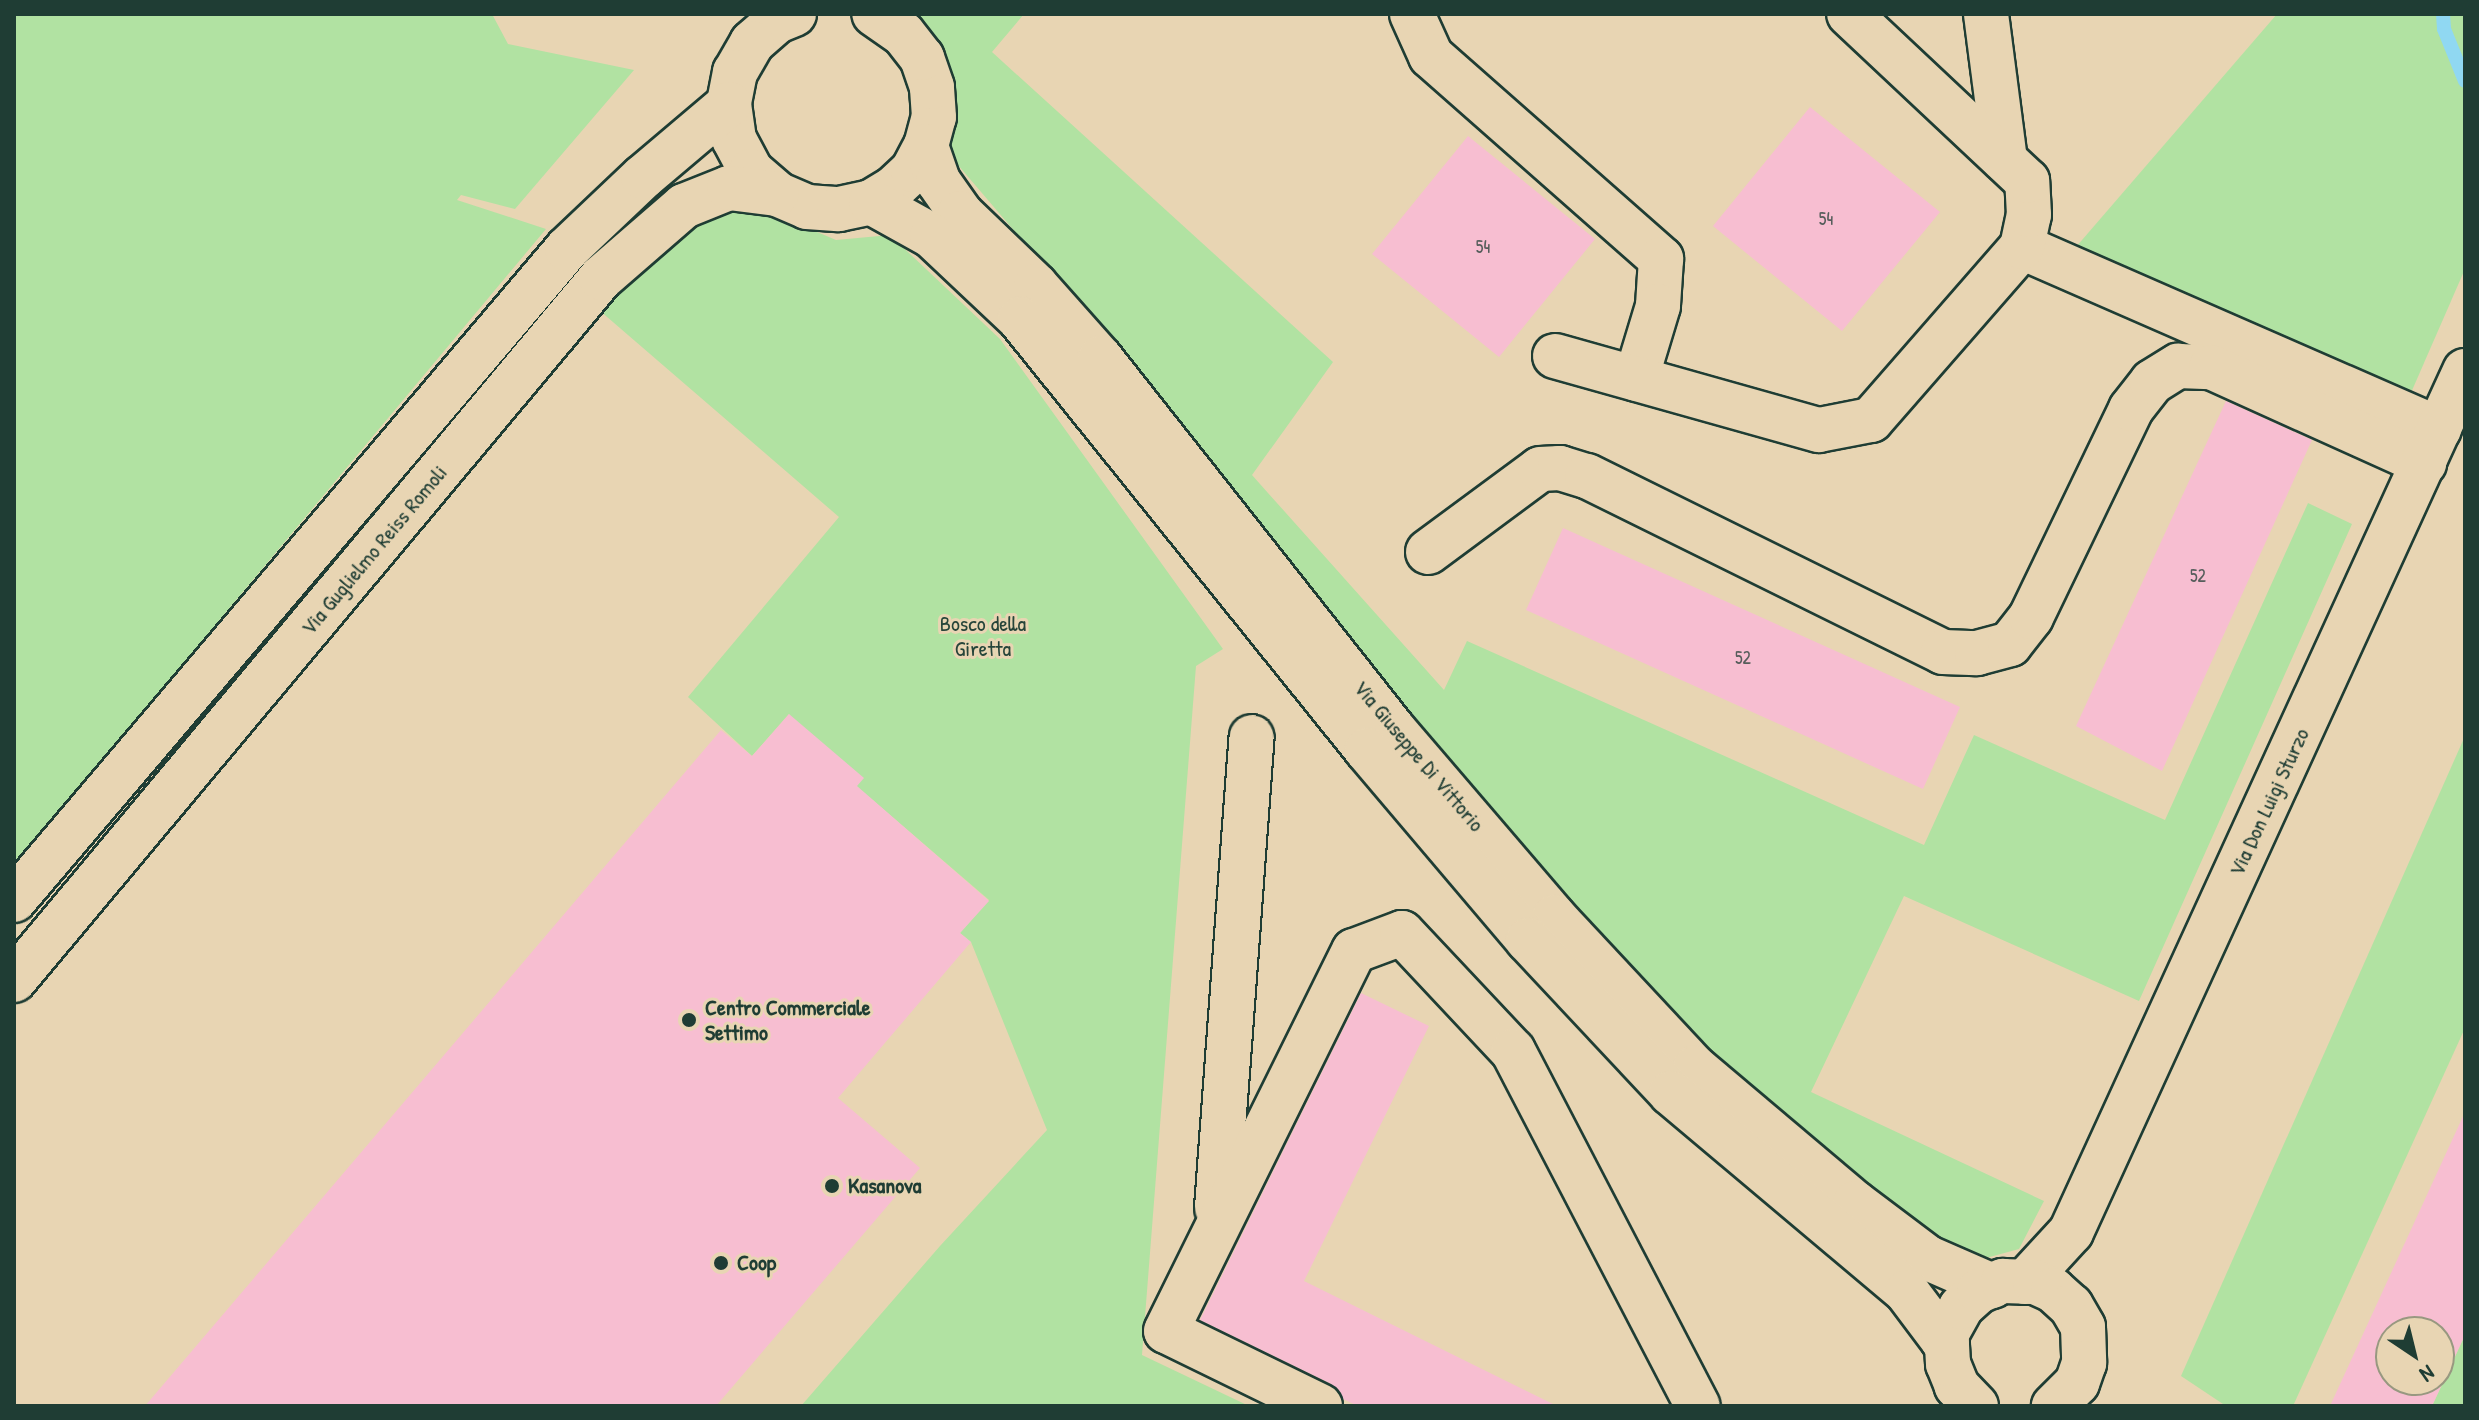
<!DOCTYPE html>
<html>
<head>
<meta charset="utf-8">
<style>
	body { margin:0 }
	#map { position:relative; width:2479px; height:1420px; overflow:hidden; background:#e8d5b3; font-family:"Patrick Hand",sans-serif }
	div>[style] { position:absolute }
	.green>* { inset:0; background:#b1e2a2 }
	.stream>* { height:14px; margin:-7px; padding:0 7px; transform-origin:7px; border-radius:7px; background:#90d8f2 }
	.building>* { inset:0; background:#f7bed1 }
	.roads { filter:drop-shadow(2px 0 #1f3d34) drop-shadow(-2px 0 #1f3d34) drop-shadow(0 2px #1f3d34) drop-shadow(0 -2px #1f3d34) }
	.minor>* { height:44px; margin:-22px; padding:0 22px; transform-origin:22px; border-radius:22px; background:#e8d5b3 }
	.dots>* { width:22px; height:22px; translate:-50% -50%; box-sizing:border-box; border:4px solid #e8d5b3; border-radius:50% }
	span { translate:-50% -50%; white-space:nowrap; text-align:center; line-height:1.15; -webkit-text-stroke:6px #e8d5b3; paint-order:stroke }
	.number-label { font-size:18px; color:#555d5b }
	.number-label span { -webkit-text-stroke-width:0 }
	.street-label { font-size:22px; color:#1f3d34 }
	.park-label { font-size:22px; color:#26453a }
	.poi-label { font-size:22px; color:#1f3d34; font-weight:700 }
	.left { translate:0 -50%; text-align:left }
	.frame { position:absolute; inset:0; border:16px solid #1f3d34; pointer-events:none }
	.north { position:absolute; left:2375px; top:1316px; width:80px; height:80px; box-sizing:border-box; background:#e8d5b3; border:2px solid #989880; border-radius:50%; rotate:145deg; font-size:22px; font-weight:700; line-height:32px; text-align:center; color:#1f3d34 }
	.north::after { content:''; display:block; margin:auto; width:28px; height:36px; background:#1f3d34; clip-path:polygon(50% 0,100% 100%,50% 72%,0 100%) }
</style>
</head>
<body>
<div id="map">
	<div class="green">
		<div style="clip-path:polygon(14px 14px,492px 14px,508px 44px,634px 70px,515px 209px,461px 195px,457px 200px,546px 229px,14px 866px)"></div>
		<div style="clip-path:polygon(913px 14px,1024px 14px,992px 52px,1333px 362px,1252px 475px,1444px 690px,1467px 641px,1924px 845px,1974px 735px,2165px 820px,2308px 503px,2352px 524px,2139px 1001px,1904px 896px,1811px 1092px,2044px 1201px,2019px 1249px,1986px 1258px,1940px 1238px,1871px 1195px,1735px 1081px,1468px 790px,1116px 350px,952px 158px,943px 55px)"></div>
		<div style="clip-path:polygon(2277px 14px,2465px 14px,2465px 269px,2410px 395px,2076px 247px)"></div>
		<div style="clip-path:polygon(720px 207px,770px 212px,836px 240px,890px 235px,1000px 339px,1223px 649px,1196px 666px,1142px 1355px,1249px 1406px,801px 1406px,940px 1246px,1047px 1130px,971px 942px,960px 933px,989px 900px,868px 796px,839px 830px,789px 714px,752px 756px,688px 697px,839px 517px,599px 310px,675px 232px)"></div>
		<div style="clip-path:polygon(2465px 736px,2465px 1028px,2293px 1406px,2226px 1406px,2181px 1376px)"></div>
		<div style="clip-path:polygon(2465px 1335px,2465px 1406px,2432px 1406px)"></div>
	</div>
	<div class="stream">
		<div style="left:2443px;top:14px;width:15px;rotate:86deg"></div>
		<div style="left:2444px;top:29px;width:56px;rotate:68deg"></div>
	</div>
	<div class="building">
		<div style="clip-path:polygon(1810px 107px,1940px 212px,1842px 331px,1713px 226px)"></div>
		<div style="clip-path:polygon(1468px 136px,1595px 239px,1499px 357px,1372px 254px)"></div>
		<div style="clip-path:polygon(2226px 401px,2312px 440px,2162px 771px,2076px 726px)"></div>
		<div style="clip-path:polygon(1563px 528px,1960px 707px,1923px 789px,1526px 610px)"></div>
		<div style="clip-path:polygon(789px 714px,864px 778px,857px 786px,989px 901px,960px 933px,971px 942px,838px 1098px,920px 1168px,716px 1406px,145px 1406px,721px 730px,752px 756px)"></div>
		<div style="clip-path:polygon(1361px 993px,1429px 1026px,1304px 1281px,1557px 1406px,1358px 1406px,1343px 1399px,1331px 1384px,1200px 1320px)"></div>
		<div style="clip-path:polygon(evenodd,2465px 1112px,2465px 1335px,2432px 1406px,2330px 1406px,2465px 1112px,2391px 1332px,2439px 1332px,2439px 1380px,2391px 1380px,2391px 1332px)"></div>
	</div>
	<div class="roads">
		<div class="minor">
			<div style="left:794px;top:14px;width:18px;rotate:158deg"></div>
			<div style="left:777px;top:21px;width:33px;rotate:139deg"></div>
			<div style="left:752px;top:43px;width:34px;rotate:120deg"></div>
			<div style="left:735px;top:72px;width:33px;rotate:101deg"></div>
			<div style="left:729px;top:104px;width:35px;rotate:82deg"></div>
			<div style="left:734px;top:139px;width:36px;rotate:62deg"></div>
			<div style="left:751px;top:171px;width:35px;rotate:41deg"></div>
			<div style="left:777px;top:194px;width:33px;rotate:23deg"></div>
			<div style="left:807px;top:207px;width:32px;rotate:4deg"></div>
			<div style="left:839px;top:209px;width:33px;rotate:-12deg"></div>
			<div style="left:871px;top:202px;width:27px;rotate:-31deg"></div>
			<div style="left:894px;top:188px;width:26px;rotate:-43deg"></div>
			<div style="left:913px;top:170px;width:27px;rotate:-62deg"></div>
			<div style="left:926px;top:146px;width:30px;rotate:-75deg"></div>
			<div style="left:934px;top:117px;width:30px;rotate:-94deg"></div>
			<div style="left:932px;top:87px;width:31px;rotate:-109deg"></div>
			<div style="left:922px;top:58px;width:31px;rotate:-128deg"></div>
			<div style="left:903px;top:34px;width:35px;rotate:-145deg"></div>
			<div style="left:1412px;top:14px;width:46px;rotate:65.7deg"></div>
			<div style="left:1431px;top:56px;width:307px;rotate:41.4deg"></div>
			<div style="left:1661px;top:259px;width:47px;rotate:93.7deg"></div>
			<div style="left:1658px;top:306px;width:76px;rotate:106.8deg"></div>
			<div style="left:1986px;top:14px;width:147px;rotate:82.6deg"></div>
			<div style="left:926px;top:146px;width:37px;rotate:71deg"></div>
			<div style="left:938px;top:181px;width:39px;rotate:55deg"></div>
			<div style="left:960px;top:213px;width:105px;rotate:43.8deg"></div>
			<div style="left:1036px;top:286px;width:96px;rotate:48.4deg"></div>
			<div style="left:1100px;top:358px;width:473px;rotate:51.7deg"></div>
			<div style="left:1393px;top:729px;width:248px;rotate:49.4deg"></div>
			<div style="left:1554px;top:917px;width:207px;rotate:47deg"></div>
			<div style="left:1695px;top:1068px;width:209px;rotate:40.2deg"></div>
			<div style="left:1855px;top:1203px;width:91px;rotate:37deg"></div>
			<div style="left:1928px;top:1258px;width:70px;rotate:23.6deg"></div>
			<div style="left:871px;top:202px;width:70px;rotate:29.1deg"></div>
			<div style="left:932px;top:236px;width:121px;rotate:43.3deg"></div>
			<div style="left:1020px;top:319px;width:553px;rotate:51.16deg"></div>
			<div style="left:1367px;top:750px;width:249px;rotate:49.7deg"></div>
			<div style="left:1528px;top:940px;width:209px;rotate:46.9deg"></div>
			<div style="left:1671px;top:1093px;width:309px;rotate:40.1deg"></div>
			<div style="left:1907px;top:1292px;width:60px;rotate:53.1deg"></div>
			<div style="left:2022px;top:247px;width:455px;rotate:23.6deg"></div>
			<div style="left:1555px;top:356px;width:274px;rotate:15.7deg"></div>
			<div style="left:1819px;top:430px;width:53px;rotate:-10.9deg"></div>
			<div style="left:1871px;top:420px;width:230px;rotate:-48.9deg"></div>
			<div style="left:2022px;top:247px;width:33px;rotate:-78deg"></div>
			<div style="left:2029px;top:215px;width:34px;rotate:-93deg"></div>
			<div style="left:2027px;top:181px;width:244px;rotate:-136.8deg"></div>
			<div style="left:1428px;top:552px;width:139px;rotate:-36.5deg"></div>
			<div style="left:1540px;top:469px;width:20px;rotate:-3deg"></div>
			<div style="left:1560px;top:468px;width:28px;rotate:17deg"></div>
			<div style="left:1587px;top:476px;width:397px;rotate:26.3deg"></div>
			<div style="left:1943px;top:652px;width:34px;rotate:2deg"></div>
			<div style="left:1977px;top:653px;width:34px;rotate:-15deg"></div>
			<div style="left:2010px;top:644px;width:34px;rotate:-52deg"></div>
			<div style="left:2031px;top:617px;width:231px;rotate:-64.3deg"></div>
			<div style="left:2131px;top:409px;width:34px;rotate:-52deg"></div>
			<div style="left:2152px;top:382px;width:31px;rotate:-32deg"></div>
			<div style="left:2178px;top:366px;width:33px;rotate:2deg"></div>
			<div style="left:2211px;top:367px;width:234px;rotate:24.3deg"></div>
			<div style="left:14px;top:900px;width:854px;rotate:-49.65deg"></div>
			<div style="left:567px;top:249px;width:105px;rotate:-43.5deg"></div>
			<div style="left:643px;top:177px;width:113px;rotate:-40.3deg"></div>
			<div style="left:14px;top:980px;width:915px;rotate:-50.1deg"></div>
			<div style="left:601px;top:278px;width:110px;rotate:-40.9deg"></div>
			<div style="left:684px;top:206px;width:48px;rotate:-21.8deg"></div>
			<div style="left:729px;top:188px;width:48px;rotate:7.1deg"></div>
			<div style="left:1217px;top:1208px;width:472px;rotate:-85.8deg"></div>
			<div style="left:2025px;top:1282px;width:68px;rotate:-47.4deg"></div>
			<div style="left:2071px;top:1232px;width:947px;rotate:-65.41deg"></div>
			<div style="left:1320px;top:1406px;width:171px;rotate:-154deg"></div>
			<div style="left:1166px;top:1331px;width:424px;rotate:-63.7deg"></div>
			<div style="left:1354px;top:951px;width:51px;rotate:-20.6deg"></div>
			<div style="left:1402px;top:933px;width:162px;rotate:46.8deg"></div>
			<div style="left:1513px;top:1051px;width:400px;rotate:62.5deg"></div>
			<div style="left:1976px;top:1406px;width:28px;rotate:-134deg"></div>
			<div style="left:1957px;top:1386px;width:24px;rotate:-112deg"></div>
			<div style="left:1948px;top:1364px;width:21px;rotate:-93deg"></div>
			<div style="left:1947px;top:1343px;width:5px;rotate:-143deg"></div>
			<div style="left:1943px;top:1340px;width:38px;rotate:-61deg"></div>
			<div style="left:1961px;top:1307px;width:24px;rotate:-42deg"></div>
			<div style="left:1979px;top:1291px;width:26px;rotate:-23deg"></div>
			<div style="left:2003px;top:1281px;width:32px;rotate:2deg"></div>
			<div style="left:2035px;top:1282px;width:20px;rotate:24deg"></div>
			<div style="left:2053px;top:1290px;width:24px;rotate:42deg"></div>
			<div style="left:2071px;top:1306px;width:24px;rotate:60deg"></div>
			<div style="left:2083px;top:1327px;width:36px;rotate:88deg"></div>
			<div style="left:2084px;top:1363px;width:21px;rotate:109deg"></div>
			<div style="left:2077px;top:1383px;width:33px;rotate:135deg"></div>
		</div>
	</div>
	<div class="dots">
		<div style="left:689px;top:1020px;background:#1f3d34"></div>
		<div style="left:832px;top:1186px;background:#1f3d34"></div>
		<div style="left:721px;top:1263px;background:#1f3d34"></div>
	</div>
	<div class="number-label">
		<span style="left:1826px;top:219px">54</span>
		<span style="left:1483px;top:247px">54</span>
		<span style="left:2198px;top:576px">52</span>
		<span style="left:1743px;top:658px">52</span>
	</div>
	<div class="street-label">
		<span style="left:374px;top:550px;rotate:-50deg">Via Guglielmo Reiss Romoli</span>
		<span style="left:1419px;top:756px;rotate:50deg">Via Giuseppe Di Vittorio</span>
		<span style="left:2269px;top:802px;rotate:-65deg">Via Don Luigi Sturzo</span>
	</div>
	<div class="park-label">
		<span style="left:983px;top:636px">Bosco della<br>Giretta</span>
	</div>
	<div class="poi-label">
		<span class="left" style="left:705px;top:1020px">Centro Commerciale<br>Settimo</span>
		<span class="left" style="left:848px;top:1186px">Kasanova</span>
		<span class="left" style="left:737px;top:1263px">Coop</span>
	</div>
	<div class="frame"></div>
	<div class="north">N</div>
</div>
</body>
</html>
